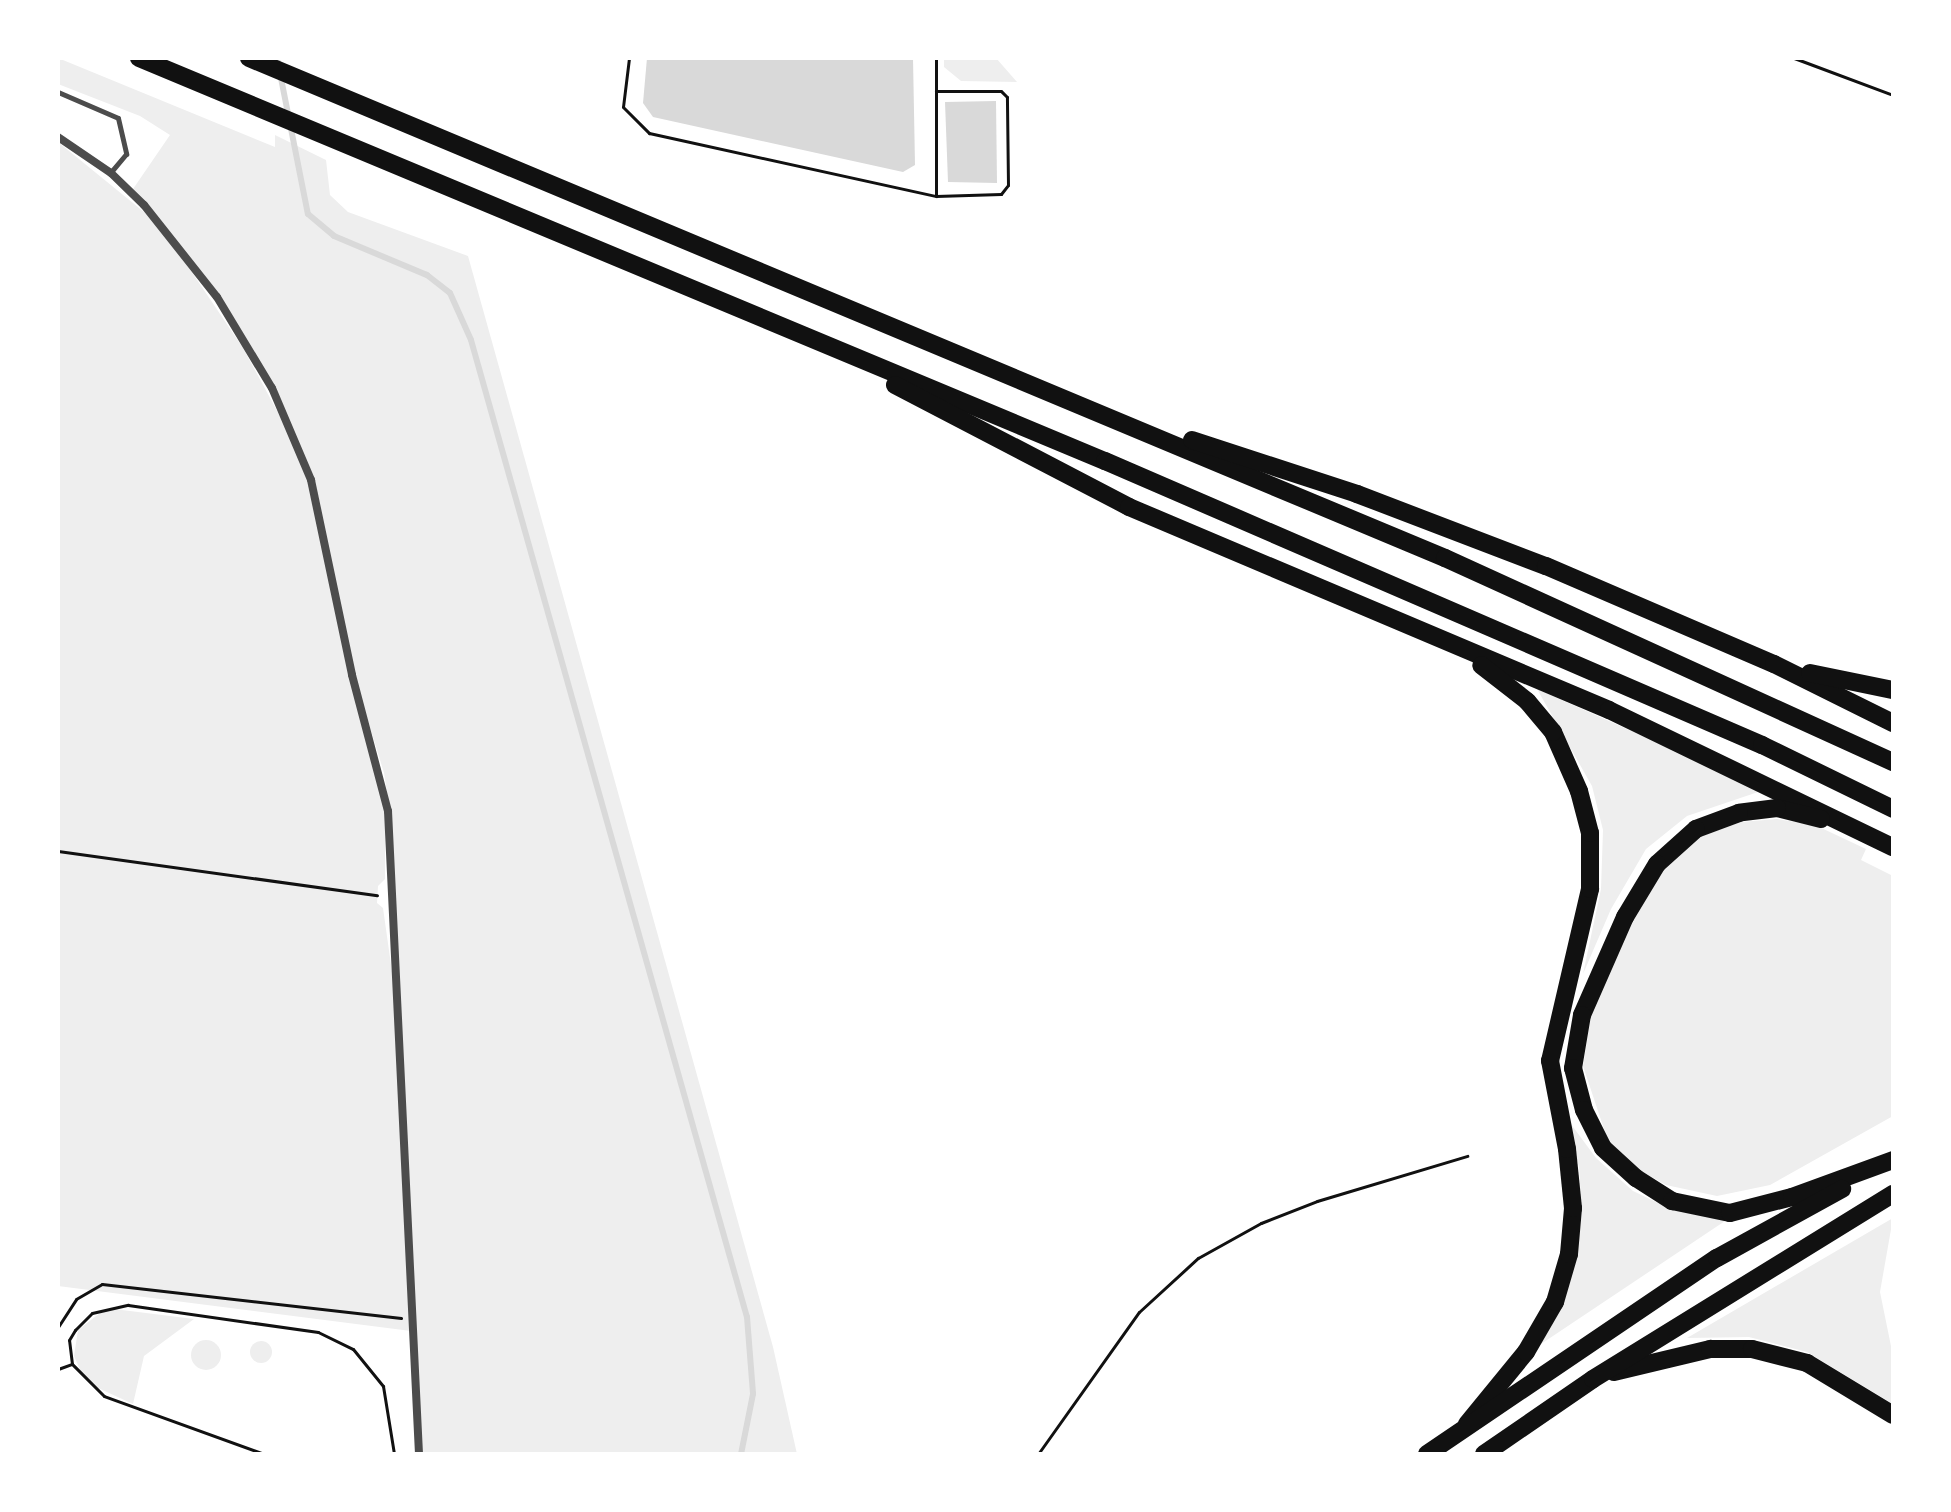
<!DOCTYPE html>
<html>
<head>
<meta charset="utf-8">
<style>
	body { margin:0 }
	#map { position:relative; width:1951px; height:1512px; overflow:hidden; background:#fff; font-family:Raleway,sans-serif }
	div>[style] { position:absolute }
	.green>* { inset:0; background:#eee }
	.round { border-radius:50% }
	.water>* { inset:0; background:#d9d9d9 }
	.stream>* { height:6px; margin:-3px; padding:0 3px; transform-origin:3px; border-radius:3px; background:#d9d9d9 }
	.path>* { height:3px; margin:-1.5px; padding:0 1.5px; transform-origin:1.5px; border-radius:1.5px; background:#111 }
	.service>* { height:5px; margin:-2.5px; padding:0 2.5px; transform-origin:2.5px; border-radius:2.5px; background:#4c4c4c }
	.minor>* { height:8px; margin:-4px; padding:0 4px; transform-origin:4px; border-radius:4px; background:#4c4c4c }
	.motorway>* { height:18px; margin:-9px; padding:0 9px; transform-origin:9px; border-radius:9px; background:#111 }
	span { translate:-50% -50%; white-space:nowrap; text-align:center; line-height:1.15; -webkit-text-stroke:8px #fff; paint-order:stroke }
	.frame { position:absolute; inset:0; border:60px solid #fff; pointer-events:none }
</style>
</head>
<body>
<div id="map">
	<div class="green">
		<div style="clip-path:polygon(58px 58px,275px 147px,275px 135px,326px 160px,330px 195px,348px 212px,468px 256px,773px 1347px,797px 1454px,422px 1454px,390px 812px,384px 773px,354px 675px,314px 479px,275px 387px,220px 295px,133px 189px,170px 135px,140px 116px,58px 84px)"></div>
		<div style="clip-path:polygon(944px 58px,996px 58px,1017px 82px,961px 81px,944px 67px)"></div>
		<div style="clip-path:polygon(58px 142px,160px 225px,243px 348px,295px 444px,310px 487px,385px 813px,385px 879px,378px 886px,377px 903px,383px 908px,394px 986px,411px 1331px,58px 1286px)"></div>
		<div style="clip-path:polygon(1537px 689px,1764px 790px,1687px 816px,1646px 849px,1611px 909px,1583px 974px,1601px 889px,1603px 830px,1592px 786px)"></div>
		<div style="clip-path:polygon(1777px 819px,1815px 825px,1866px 849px,1861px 860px,1893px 876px,1893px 1116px,1770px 1185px,1717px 1196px,1666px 1185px,1634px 1167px,1608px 1141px,1583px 1066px,1591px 1016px,1631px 919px,1663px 869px,1702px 836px,1741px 822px)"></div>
		<div style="clip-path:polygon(1565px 1116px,1596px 1158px,1633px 1191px,1673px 1210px,1728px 1219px,1538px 1346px,1576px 1258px,1582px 1214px,1579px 1167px)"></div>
		<div style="clip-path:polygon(1893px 1218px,1880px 1292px,1893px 1356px,1893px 1404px,1807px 1352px,1749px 1337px,1687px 1338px)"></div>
		<div style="clip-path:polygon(114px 1309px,194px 1319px,144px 1356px,133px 1404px,96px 1387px,82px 1374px,74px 1356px,78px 1330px,100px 1313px)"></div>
		<div class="round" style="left:191px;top:1340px;width:30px;height:30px"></div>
		<div class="round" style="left:250px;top:1341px;width:22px;height:22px"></div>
	</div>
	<div class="water">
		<div style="clip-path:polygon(647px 58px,913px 58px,915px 165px,903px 172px,653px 117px,643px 103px)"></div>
		<div style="clip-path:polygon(996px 101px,997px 183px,948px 182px,945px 102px)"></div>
	</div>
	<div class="stream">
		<div style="left:277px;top:58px;width:159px;rotate:78.8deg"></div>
		<div style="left:308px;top:214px;width:34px;rotate:40deg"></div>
		<div style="left:334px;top:236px;width:101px;rotate:22.8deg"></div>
		<div style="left:427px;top:275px;width:29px;rotate:38deg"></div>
		<div style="left:450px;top:293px;width:51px;rotate:65.9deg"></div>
		<div style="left:471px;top:340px;width:1015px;rotate:74.23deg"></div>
		<div style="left:747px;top:1317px;width:77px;rotate:85.5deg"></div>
		<div style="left:753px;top:1394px;width:61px;rotate:101.3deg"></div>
	</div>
	<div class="path">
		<div style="left:629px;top:58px;width:49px;rotate:97deg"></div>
		<div style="left:623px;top:107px;width:37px;rotate:45deg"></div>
		<div style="left:649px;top:133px;width:294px;rotate:12.4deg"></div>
		<div style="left:936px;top:196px;width:65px;rotate:-1.8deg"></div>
		<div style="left:1001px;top:194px;width:11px;rotate:-52deg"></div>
		<div style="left:1008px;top:185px;width:88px;rotate:-90.7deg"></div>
		<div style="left:1007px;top:97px;width:8px;rotate:-135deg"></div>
		<div style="left:1001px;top:91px;width:65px;rotate:180deg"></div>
		<div style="left:936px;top:58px;width:136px;rotate:90deg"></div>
		<div style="left:1794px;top:58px;width:106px;rotate:20.5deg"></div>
		<div style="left:58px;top:851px;width:322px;rotate:7.9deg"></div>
		<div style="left:58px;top:1327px;width:33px;rotate:-57deg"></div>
		<div style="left:76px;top:1299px;width:30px;rotate:-30deg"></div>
		<div style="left:102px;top:1284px;width:301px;rotate:6.5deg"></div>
		<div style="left:58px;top:1369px;width:15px;rotate:-20deg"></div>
		<div style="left:264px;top:1454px;width:170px;rotate:-160.1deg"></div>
		<div style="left:104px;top:1396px;width:45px;rotate:-135deg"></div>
		<div style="left:72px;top:1364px;width:24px;rotate:-97deg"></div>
		<div style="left:69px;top:1340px;width:12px;rotate:-59deg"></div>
		<div style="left:75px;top:1330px;width:24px;rotate:-45deg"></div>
		<div style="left:92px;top:1313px;width:37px;rotate:-13deg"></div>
		<div style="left:128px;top:1305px;width:192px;rotate:8.1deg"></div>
		<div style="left:318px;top:1332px;width:39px;rotate:26deg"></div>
		<div style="left:353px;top:1349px;width:48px;rotate:51deg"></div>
		<div style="left:383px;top:1386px;width:69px;rotate:80.8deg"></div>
		<div style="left:1038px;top:1454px;width:174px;rotate:-54.6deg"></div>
		<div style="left:1139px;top:1312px;width:80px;rotate:-42.5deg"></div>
		<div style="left:1198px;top:1258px;width:72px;rotate:-29.1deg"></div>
		<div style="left:1261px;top:1223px;width:60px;rotate:-21.4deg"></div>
		<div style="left:1317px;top:1201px;width:157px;rotate:-16.7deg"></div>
	</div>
	<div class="service">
		<div style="left:58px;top:92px;width:65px;rotate:23.4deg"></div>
		<div style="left:118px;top:118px;width:37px;rotate:77deg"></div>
		<div style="left:126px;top:154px;width:23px;rotate:130deg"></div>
	</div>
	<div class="minor">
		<div style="left:58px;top:137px;width:64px;rotate:34.2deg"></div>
		<div style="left:111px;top:173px;width:46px;rotate:44.1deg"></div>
		<div style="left:144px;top:205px;width:117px;rotate:51.6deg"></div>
		<div style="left:217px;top:297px;width:106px;rotate:58.9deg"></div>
		<div style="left:272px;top:388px;width:100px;rotate:67deg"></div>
		<div style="left:311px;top:480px;width:199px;rotate:78.1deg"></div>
		<div style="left:352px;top:675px;width:141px;rotate:75.2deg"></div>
		<div style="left:388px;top:811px;width:644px;rotate:87.24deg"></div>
	</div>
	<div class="motorway">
		<div style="left:139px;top:58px;width:1047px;rotate:22.65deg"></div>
		<div style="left:1105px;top:461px;width:716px;rotate:23.38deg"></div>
		<div style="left:1762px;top:745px;width:146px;rotate:26deg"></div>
		<div style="left:249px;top:58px;width:1296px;rotate:22.69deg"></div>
		<div style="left:1445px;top:558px;width:492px;rotate:24.5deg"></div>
		<div style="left:895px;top:385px;width:264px;rotate:27.5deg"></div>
		<div style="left:1129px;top:507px;width:521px;rotate:22.92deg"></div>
		<div style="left:1609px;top:710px;width:315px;rotate:25.8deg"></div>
		<div style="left:1192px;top:440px;width:174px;rotate:18.1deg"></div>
		<div style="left:1357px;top:494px;width:202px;rotate:20.9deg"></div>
		<div style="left:1546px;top:566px;width:248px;rotate:23.3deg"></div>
		<div style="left:1774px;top:664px;width:133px;rotate:26.4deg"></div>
		<div style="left:1810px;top:673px;width:85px;rotate:11.6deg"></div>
		<div style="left:1821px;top:819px;width:45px;rotate:-166deg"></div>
		<div style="left:1777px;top:808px;width:38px;rotate:173deg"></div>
		<div style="left:1739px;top:813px;width:46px;rotate:159.6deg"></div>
		<div style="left:1696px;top:829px;width:52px;rotate:138.1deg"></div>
		<div style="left:1657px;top:864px;width:62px;rotate:121.1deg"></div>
		<div style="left:1625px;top:917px;width:107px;rotate:113.7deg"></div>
		<div style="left:1582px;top:1015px;width:54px;rotate:99.6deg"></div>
		<div style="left:1573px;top:1068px;width:43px;rotate:75.3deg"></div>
		<div style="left:1584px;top:1110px;width:42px;rotate:63.4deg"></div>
		<div style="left:1603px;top:1148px;width:45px;rotate:42.3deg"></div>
		<div style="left:1636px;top:1178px;width:43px;rotate:32.6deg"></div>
		<div style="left:1672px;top:1201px;width:59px;rotate:11.7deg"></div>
		<div style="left:1730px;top:1213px;width:64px;rotate:-14.5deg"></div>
		<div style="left:1792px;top:1197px;width:108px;rotate:-20.1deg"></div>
		<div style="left:1614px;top:1372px;width:99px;rotate:-13.5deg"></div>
		<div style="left:1710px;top:1349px;width:42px"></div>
		<div style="left:1752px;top:1349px;width:57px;rotate:14.3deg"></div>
		<div style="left:1807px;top:1363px;width:100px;rotate:31.2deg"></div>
		<div style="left:1467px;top:1424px;width:93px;rotate:-50.7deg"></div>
		<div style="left:1526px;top:1352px;width:58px;rotate:-59.9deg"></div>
		<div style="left:1555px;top:1302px;width:50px;rotate:-73.7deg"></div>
		<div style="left:1569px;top:1254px;width:46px;rotate:-85deg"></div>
		<div style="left:1573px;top:1208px;width:59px;rotate:-95.8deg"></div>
		<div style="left:1567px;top:1149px;width:90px;rotate:-100.9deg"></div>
		<div style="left:1550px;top:1061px;width:177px;rotate:-76.9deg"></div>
		<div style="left:1590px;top:889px;width:56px;rotate:-90deg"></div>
		<div style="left:1590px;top:833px;width:43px;rotate:-104.7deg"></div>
		<div style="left:1579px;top:791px;width:64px;rotate:-113.8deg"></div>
		<div style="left:1553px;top:732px;width:40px;rotate:-130deg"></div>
		<div style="left:1527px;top:701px;width:58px;rotate:-142deg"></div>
		<div style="left:1427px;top:1454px;width:350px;rotate:-34.1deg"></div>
		<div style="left:1717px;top:1258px;width:143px;rotate:-28.9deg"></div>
		<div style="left:1484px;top:1454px;width:132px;rotate:-34.5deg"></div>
		<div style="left:1593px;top:1379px;width:352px;rotate:-31.7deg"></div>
	</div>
	<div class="frame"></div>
</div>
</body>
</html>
